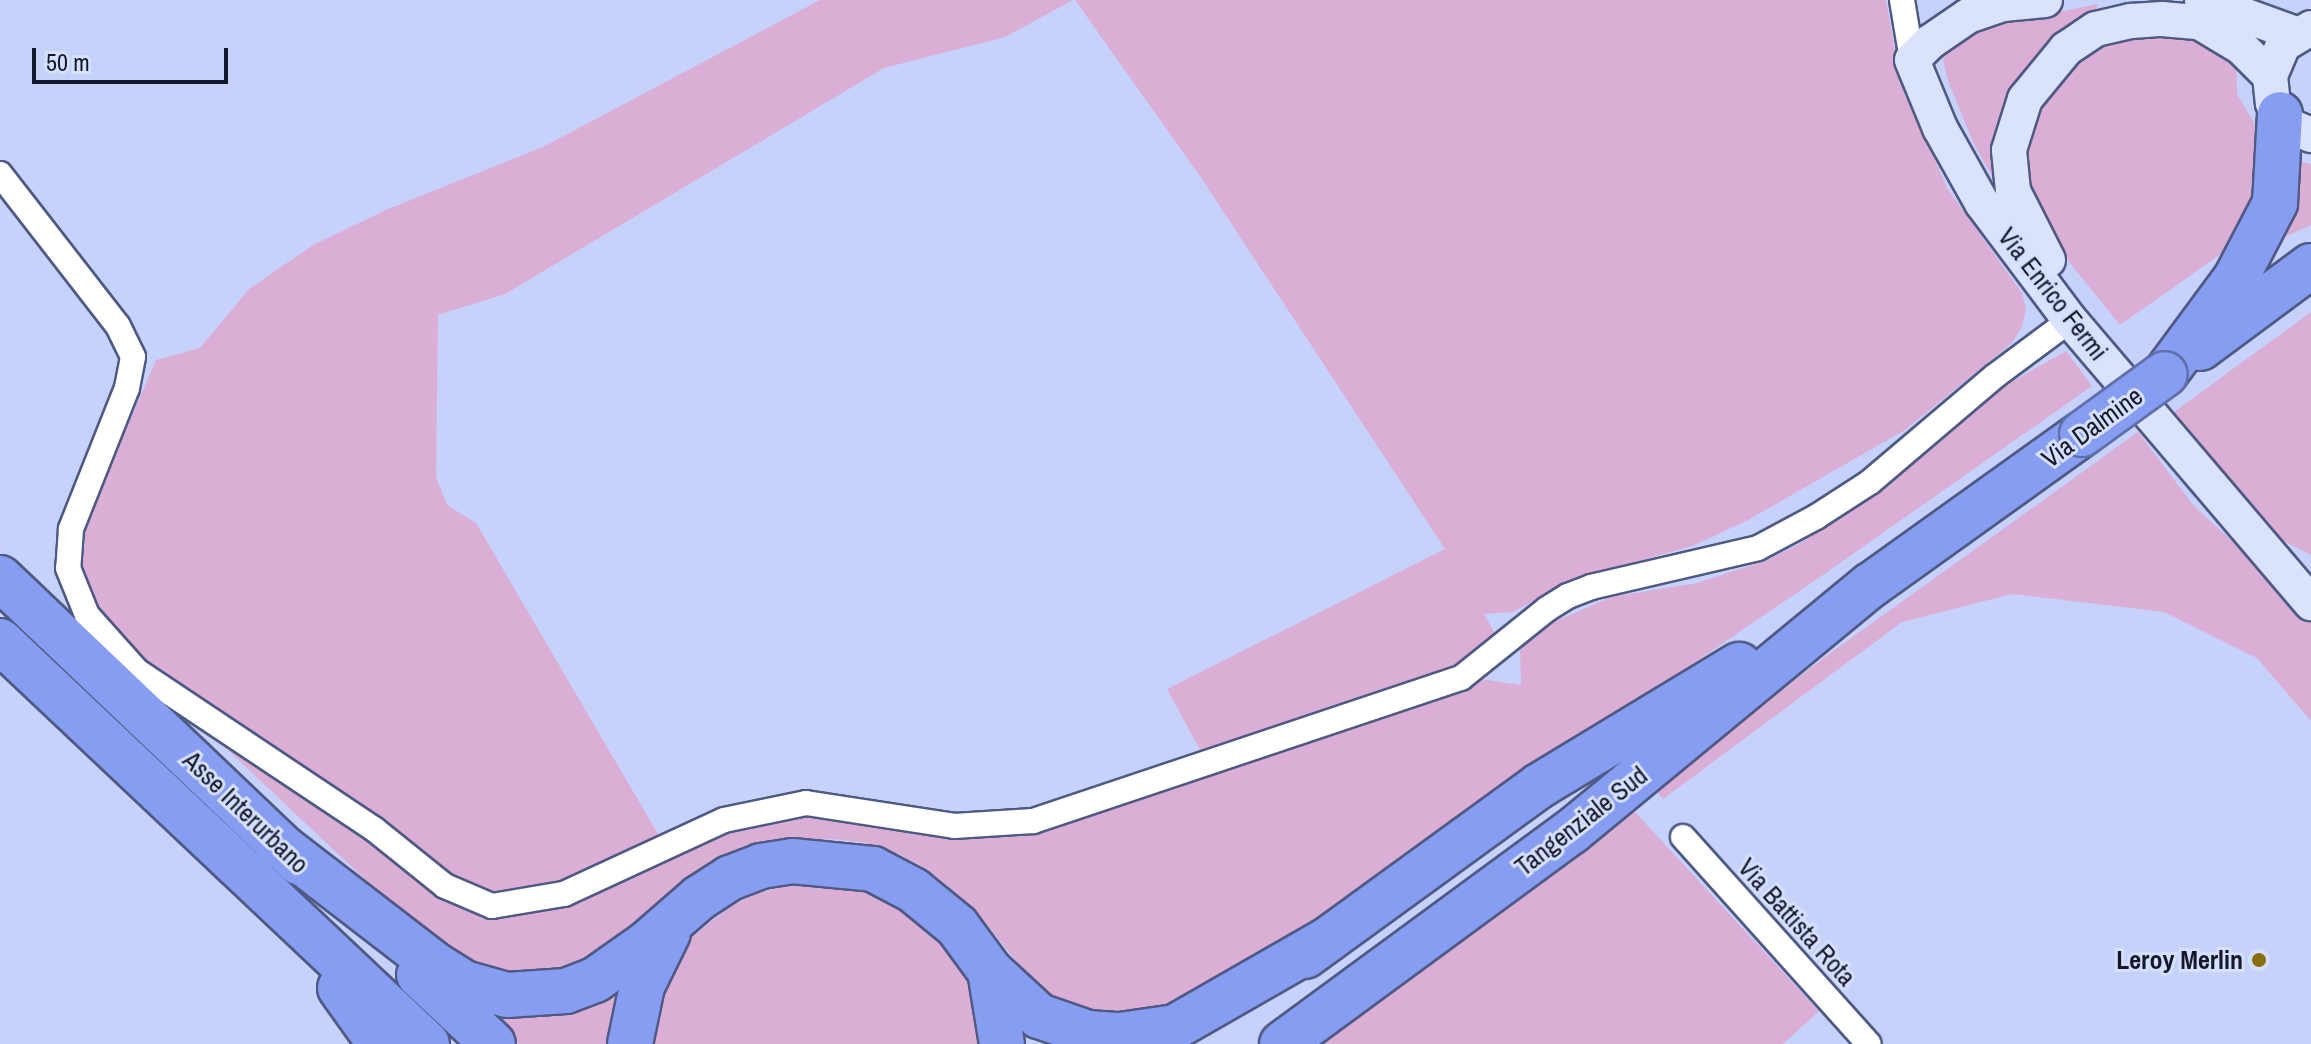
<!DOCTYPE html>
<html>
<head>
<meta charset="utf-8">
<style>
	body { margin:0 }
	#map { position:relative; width:2311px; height:1044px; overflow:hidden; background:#c6d2f9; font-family:"Archivo Narrow",sans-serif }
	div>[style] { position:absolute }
	.green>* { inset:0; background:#dbaed5 }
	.roads { filter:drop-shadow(2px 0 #4e5a83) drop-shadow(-2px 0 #4e5a83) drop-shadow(0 2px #4e5a83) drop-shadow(0 -2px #4e5a83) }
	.street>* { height:24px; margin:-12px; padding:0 12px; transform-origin:12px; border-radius:12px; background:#fff }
	.secondary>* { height:34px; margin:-17px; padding:0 17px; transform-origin:17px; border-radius:17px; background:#dbe2fb }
	.highway>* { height:44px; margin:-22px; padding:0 22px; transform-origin:22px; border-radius:22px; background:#869df1 }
	.bridges { filter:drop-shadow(2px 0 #5e6fab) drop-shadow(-2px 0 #5e6fab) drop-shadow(0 2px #5e6fab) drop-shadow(0 -2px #5e6fab) }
	.highway-bridge>* { height:44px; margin:-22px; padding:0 22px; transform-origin:22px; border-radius:22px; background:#869df1 }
	.dots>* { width:22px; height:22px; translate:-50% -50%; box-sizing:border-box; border:4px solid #d6dffd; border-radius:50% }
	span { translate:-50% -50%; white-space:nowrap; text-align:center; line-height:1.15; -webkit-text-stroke:6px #d6dffd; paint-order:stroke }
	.street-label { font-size:26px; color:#14192a }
	.poi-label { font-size:26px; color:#14192a; font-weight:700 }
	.right { translate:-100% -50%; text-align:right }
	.scale { position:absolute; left:32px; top:48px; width:196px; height:36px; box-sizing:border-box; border:4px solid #14192a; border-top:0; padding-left:10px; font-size:24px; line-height:28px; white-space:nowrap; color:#14192a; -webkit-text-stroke:6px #d6dffd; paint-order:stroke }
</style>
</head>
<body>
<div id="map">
	<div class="green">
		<div style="clip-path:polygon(820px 0,1073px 0,1005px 37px,884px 68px,505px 294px,438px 315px,436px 477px,447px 505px,476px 523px,662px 841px,562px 890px,492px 901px,448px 882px,164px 679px,99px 619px,81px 581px,76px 545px,156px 360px,200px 348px,249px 289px,313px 245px,386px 210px,543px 147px)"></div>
		<div style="clip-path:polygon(1075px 0,1886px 0,1900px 78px,1947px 188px,2022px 293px,2026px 309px,2022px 327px,2012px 343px,1905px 430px,1748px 520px,1692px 546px,1571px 580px,1513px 612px,1484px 614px,1500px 642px,1459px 670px,1204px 757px,1167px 689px,1445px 549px,1200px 176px)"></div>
		<div style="clip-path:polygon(2098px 4px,2092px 20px,2044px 54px,2006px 201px,1974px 144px,1948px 81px,1942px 55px,1948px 46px,1982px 28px)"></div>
		<div style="clip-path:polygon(2179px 29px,2236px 61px,2237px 94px,2254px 123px,2264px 161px,2249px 229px,2218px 256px,2120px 325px,2049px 237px,2033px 205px,2024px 156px,2035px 106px,2093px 43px)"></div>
		<div style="clip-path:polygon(2294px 160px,2311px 164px,2311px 225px,2285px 237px)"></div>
		<div style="clip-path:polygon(2311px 312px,2311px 555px,2270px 534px,2174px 412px)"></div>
		<div style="clip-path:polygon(2066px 351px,2092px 386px,1820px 577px,1198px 1001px,1114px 1018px,1070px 1009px,1049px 995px,1025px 973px,974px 908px,927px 869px,899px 854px,861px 842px,833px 839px,794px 842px,570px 978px,490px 972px,438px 948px,213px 736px,154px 690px,494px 912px,726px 826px,808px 811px,955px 834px,1462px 683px,1480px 679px,1521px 685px,1520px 651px,1528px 638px,1545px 626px,1611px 597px,1697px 583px,1765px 561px,1801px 543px,1903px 472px,1999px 389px)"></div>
		<div style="clip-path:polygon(2138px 432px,2194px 506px,2311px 614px,2311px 721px,2257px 658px,2164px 612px,2012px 594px,1902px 622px,1663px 799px,1657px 792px,1698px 754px,1825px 657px)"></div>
		<div style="clip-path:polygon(1634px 811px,1819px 1011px,1783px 1044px,1318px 1044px)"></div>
		<div style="clip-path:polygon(801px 883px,853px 887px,878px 895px,937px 929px,967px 972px,987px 1044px,644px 1044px,680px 946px,734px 904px,758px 893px)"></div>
		<div style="clip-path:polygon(626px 976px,613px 1044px,519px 1044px,466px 993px)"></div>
	</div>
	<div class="roads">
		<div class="street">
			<div style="left:1902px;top:0;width:61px;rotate:80.5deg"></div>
			<div style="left:0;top:174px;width:192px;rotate:52.2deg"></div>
			<div style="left:118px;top:326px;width:34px;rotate:64deg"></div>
			<div style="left:133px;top:357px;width:32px;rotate:101deg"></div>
			<div style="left:127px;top:388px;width:152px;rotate:111.7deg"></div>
			<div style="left:71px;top:529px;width:39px;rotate:94deg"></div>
			<div style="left:68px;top:568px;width:51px;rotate:68deg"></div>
			<div style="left:87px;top:615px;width:75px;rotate:48.2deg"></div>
			<div style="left:137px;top:671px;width:285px;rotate:33.7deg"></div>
			<div style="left:374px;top:829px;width:91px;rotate:38.8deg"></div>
			<div style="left:445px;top:886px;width:51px;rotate:23.1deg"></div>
			<div style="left:492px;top:906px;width:73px;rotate:-9.5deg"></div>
			<div style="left:564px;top:894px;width:176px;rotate:-24.8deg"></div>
			<div style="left:724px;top:820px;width:84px;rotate:-11.7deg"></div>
			<div style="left:806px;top:803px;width:150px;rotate:8.8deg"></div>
			<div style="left:954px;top:826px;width:79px;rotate:-3.6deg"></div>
			<div style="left:1033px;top:821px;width:451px;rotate:-18.5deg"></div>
			<div style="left:1461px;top:678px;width:110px;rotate:-38.7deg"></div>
			<div style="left:1547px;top:609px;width:25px;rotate:-32deg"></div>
			<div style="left:1568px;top:596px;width:25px;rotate:-21deg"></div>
			<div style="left:1591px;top:587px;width:171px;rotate:-13.1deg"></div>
			<div style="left:1758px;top:548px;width:66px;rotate:-28.1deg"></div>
			<div style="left:1816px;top:517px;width:64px;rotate:-32.9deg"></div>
			<div style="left:1870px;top:482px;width:164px;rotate:-40.3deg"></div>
			<div style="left:1995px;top:376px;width:94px;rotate:-36.7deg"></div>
			<div style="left:1683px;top:837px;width:278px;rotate:48.1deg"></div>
		</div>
		<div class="secondary">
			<div style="left:2045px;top:0;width:42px;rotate:174.6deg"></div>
			<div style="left:2003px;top:4px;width:37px;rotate:161deg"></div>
			<div style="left:1968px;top:16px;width:46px;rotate:145.6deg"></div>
			<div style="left:1930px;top:42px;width:25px;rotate:135deg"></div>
			<div style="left:1912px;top:60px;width:74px;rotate:67.6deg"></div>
			<div style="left:1940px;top:128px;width:86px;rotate:60.8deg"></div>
			<div style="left:1982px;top:203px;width:146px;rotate:53.1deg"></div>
			<div style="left:2070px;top:320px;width:372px;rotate:49.6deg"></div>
			<div style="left:2202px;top:0;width:100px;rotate:19.9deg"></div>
			<div style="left:2311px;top:28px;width:33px;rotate:149deg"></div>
			<div style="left:2283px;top:45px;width:34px;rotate:113deg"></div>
			<div style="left:2270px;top:76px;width:27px;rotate:84deg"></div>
			<div style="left:2273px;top:103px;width:13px;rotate:58deg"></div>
			<div style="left:2280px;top:114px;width:18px;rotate:47deg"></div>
			<div style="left:2292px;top:127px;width:21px;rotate:23deg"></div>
			<div style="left:2048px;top:260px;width:77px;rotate:-116.9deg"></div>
			<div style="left:2013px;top:191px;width:41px;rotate:-95.6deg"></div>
			<div style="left:2009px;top:150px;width:53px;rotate:-72.6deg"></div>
			<div style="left:2025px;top:99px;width:65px;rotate:-50.6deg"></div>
			<div style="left:2066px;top:49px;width:36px;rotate:-34deg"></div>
			<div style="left:2096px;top:29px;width:37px;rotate:-13deg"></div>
			<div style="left:2132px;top:21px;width:30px;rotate:-4deg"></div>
			<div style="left:2162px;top:19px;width:37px;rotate:5deg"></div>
			<div style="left:2199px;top:22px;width:49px;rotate:30.8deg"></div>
			<div style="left:2241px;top:47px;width:41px;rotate:45deg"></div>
		</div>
		<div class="highway">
			<div style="left:2200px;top:348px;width:138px;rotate:-36.5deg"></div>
			<div style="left:2165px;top:374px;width:119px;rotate:-53.5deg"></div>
			<div style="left:2236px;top:278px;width:85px;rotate:-62.5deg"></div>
			<div style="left:2275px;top:203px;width:89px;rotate:-86.8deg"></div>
			<div style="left:0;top:578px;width:412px;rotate:43.6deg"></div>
			<div style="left:0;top:641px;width:587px;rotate:43.34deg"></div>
			<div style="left:277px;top:843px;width:202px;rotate:37.6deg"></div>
			<div style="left:437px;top:966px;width:32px;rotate:32deg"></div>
			<div style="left:464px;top:983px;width:45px;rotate:15.6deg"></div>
			<div style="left:507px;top:995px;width:59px;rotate:-3.9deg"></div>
			<div style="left:566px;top:991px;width:31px;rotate:-21deg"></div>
			<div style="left:595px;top:980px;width:62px;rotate:-35.2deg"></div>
			<div style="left:646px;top:944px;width:70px;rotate:-41deg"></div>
			<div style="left:699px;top:898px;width:37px;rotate:-33deg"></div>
			<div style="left:730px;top:878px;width:33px;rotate:-21deg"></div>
			<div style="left:761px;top:866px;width:31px;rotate:-9deg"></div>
			<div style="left:792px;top:861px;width:81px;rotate:5.6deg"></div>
			<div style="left:873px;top:869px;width:45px;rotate:27.7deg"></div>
			<div style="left:913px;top:890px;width:57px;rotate:39.3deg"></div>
			<div style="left:957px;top:926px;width:56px;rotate:53.7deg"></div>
			<div style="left:990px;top:971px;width:67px;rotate:42.6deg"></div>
			<div style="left:1039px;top:1016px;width:52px;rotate:19.1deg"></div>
			<div style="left:1088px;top:1033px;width:32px;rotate:4deg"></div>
			<div style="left:1120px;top:1035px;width:56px;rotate:-8.3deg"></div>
			<div style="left:1175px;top:1027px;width:175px;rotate:-29.8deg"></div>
			<div style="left:1305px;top:956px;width:289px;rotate:-36deg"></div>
			<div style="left:1539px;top:786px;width:234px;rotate:-31.2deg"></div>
			<div style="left:990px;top:971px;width:74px;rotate:80.7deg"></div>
			<div style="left:419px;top:975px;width:101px;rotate:43deg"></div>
			<div style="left:340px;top:988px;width:69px;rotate:54.5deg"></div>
			<div style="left:630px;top:1044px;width:59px;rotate:-78.3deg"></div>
			<div style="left:642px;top:986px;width:59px;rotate:-63.9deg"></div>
			<div style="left:1282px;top:1044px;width:358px;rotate:-36.3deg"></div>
			<div style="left:1571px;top:832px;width:389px;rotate:-39.5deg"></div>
			<div style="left:1871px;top:585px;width:259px;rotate:-35.6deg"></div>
		</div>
	</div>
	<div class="bridges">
		<div class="highway-bridge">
			<div style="left:2082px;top:434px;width:102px;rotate:-35.9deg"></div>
		</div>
	</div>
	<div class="dots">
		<div style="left:2259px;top:960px;background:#896f0f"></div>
	</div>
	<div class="street-label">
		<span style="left:2053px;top:294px;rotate:52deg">Via Enrico Fermi</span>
		<span style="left:2092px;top:427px;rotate:-36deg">Via Dalmine</span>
		<span style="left:246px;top:812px;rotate:44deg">Asse Interurbano</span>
		<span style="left:1581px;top:821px;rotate:-38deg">Tangenziale Sud</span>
		<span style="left:1797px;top:922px;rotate:48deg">Via Battista Rota</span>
	</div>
	<div class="poi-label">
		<span class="right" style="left:2243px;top:960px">Leroy Merlin</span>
	</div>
	<div class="scale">50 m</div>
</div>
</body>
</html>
